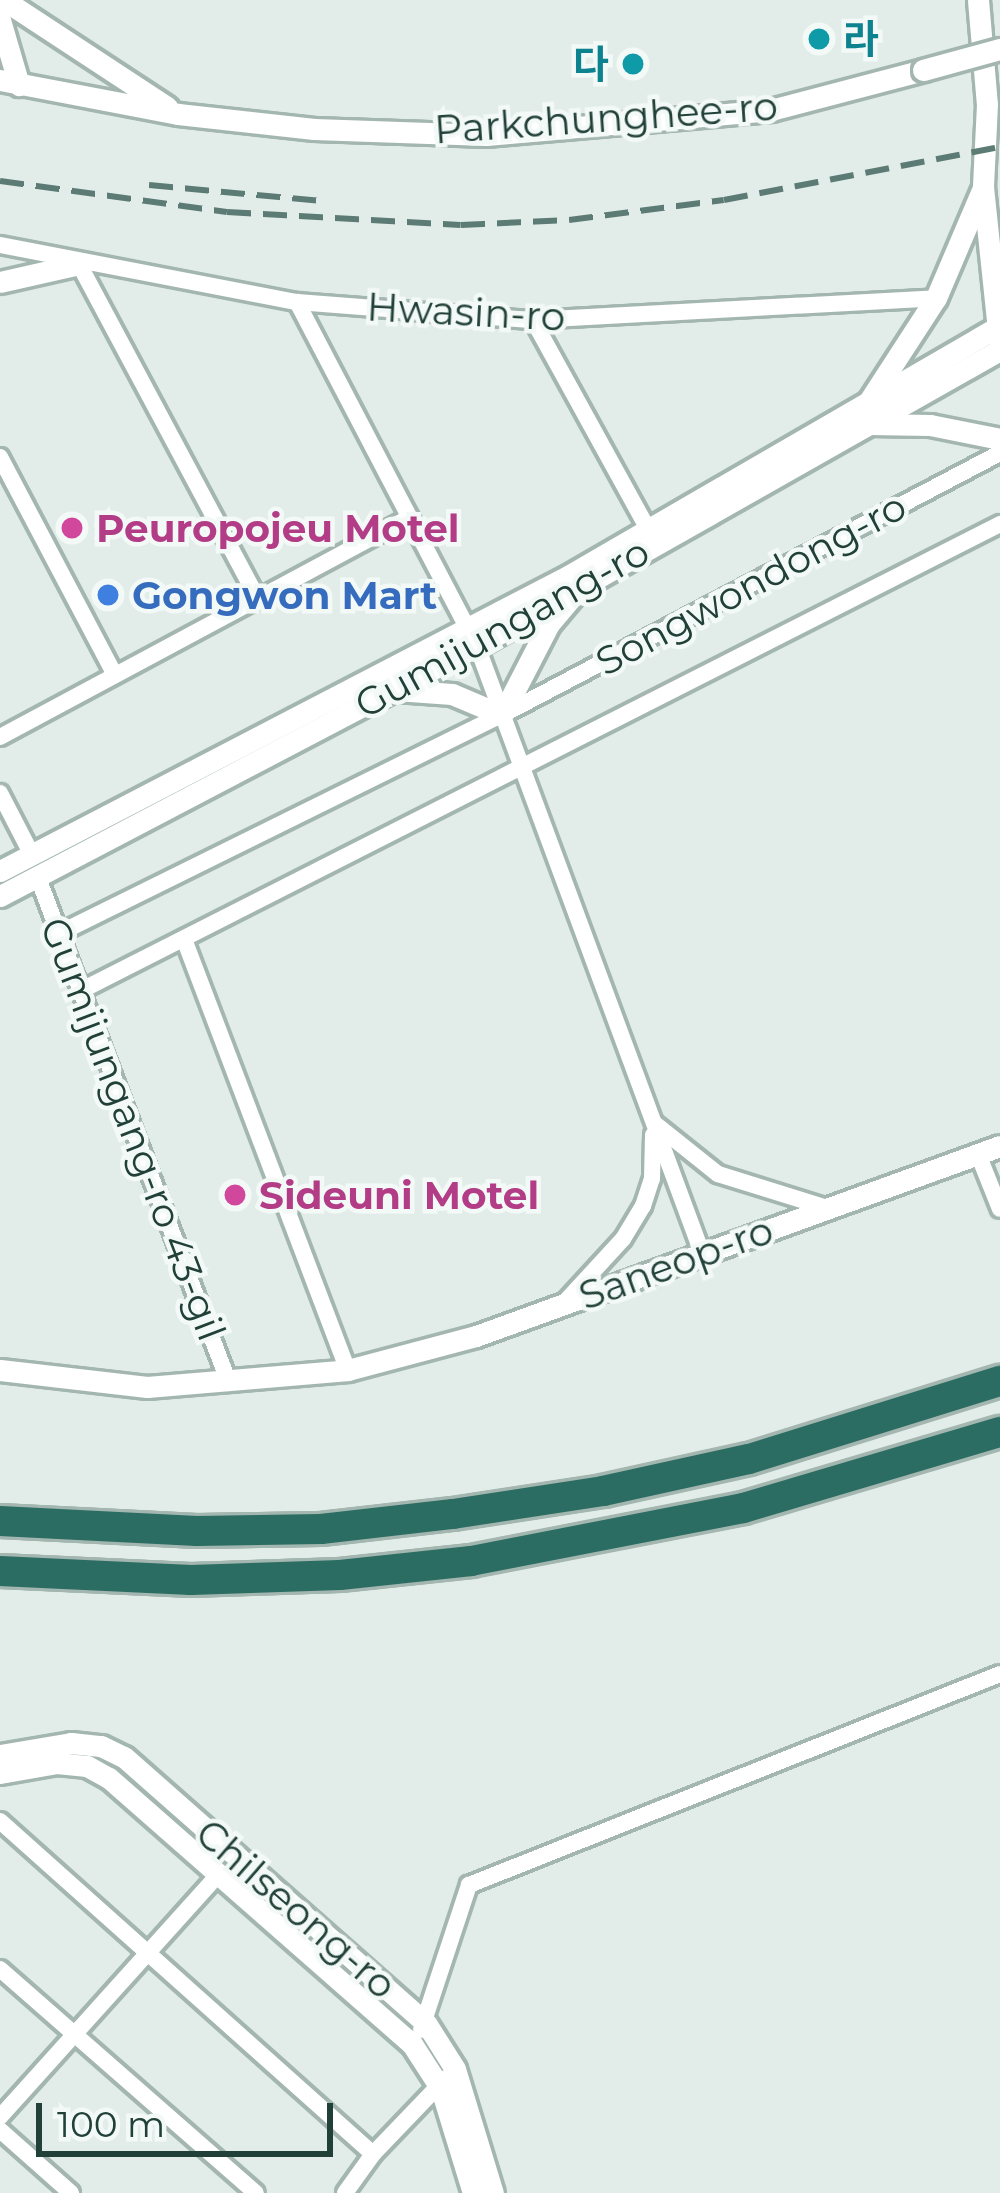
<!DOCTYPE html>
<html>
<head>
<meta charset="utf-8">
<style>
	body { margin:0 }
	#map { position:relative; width:1000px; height:2193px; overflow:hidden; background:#e2ede9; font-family:Montserrat,"Noto Sans KR",sans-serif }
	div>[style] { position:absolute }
	.roads { filter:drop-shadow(3px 0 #a4b6b0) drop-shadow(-3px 0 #a4b6b0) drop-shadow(0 3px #a4b6b0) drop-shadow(0 -3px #a4b6b0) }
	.minor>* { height:16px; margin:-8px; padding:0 8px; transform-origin:8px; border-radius:8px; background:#fff }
	.tertiary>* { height:21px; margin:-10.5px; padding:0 10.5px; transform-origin:10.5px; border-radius:10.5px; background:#fff }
	.secondary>* { height:21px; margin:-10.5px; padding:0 10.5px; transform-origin:10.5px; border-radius:10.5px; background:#fff }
	.motorway>* { height:30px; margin:-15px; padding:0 15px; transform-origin:15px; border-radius:15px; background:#2b6d62 }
	.rail>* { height:6px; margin-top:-3px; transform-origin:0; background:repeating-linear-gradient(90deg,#5c7b74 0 24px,transparent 0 36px) }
	.bridges { filter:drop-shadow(3px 0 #a4b6b0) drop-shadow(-3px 0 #a4b6b0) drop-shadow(0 3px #a4b6b0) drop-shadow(0 -3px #a4b6b0) }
	.tertiary-bridge>* { height:21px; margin:-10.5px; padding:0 10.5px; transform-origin:10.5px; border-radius:10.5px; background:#fff }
	.dots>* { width:33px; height:33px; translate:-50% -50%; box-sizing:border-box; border:6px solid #f3f9f7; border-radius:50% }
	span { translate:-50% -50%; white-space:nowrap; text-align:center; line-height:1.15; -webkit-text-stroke:9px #f3f9f7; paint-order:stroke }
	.culture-label { font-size:39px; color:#0d838f; font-weight:700 }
	.left { translate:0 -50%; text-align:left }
	.right { translate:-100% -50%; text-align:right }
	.street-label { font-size:39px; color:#214038 }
	.hotel-label { font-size:39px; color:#b23c85; font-weight:700 }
	.shop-label { font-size:39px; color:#366cbe; font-weight:700 }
	.scale { position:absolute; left:36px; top:2103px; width:297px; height:54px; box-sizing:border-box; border:6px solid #214038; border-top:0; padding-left:15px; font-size:36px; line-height:42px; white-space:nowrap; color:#214038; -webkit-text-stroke:9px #f3f9f7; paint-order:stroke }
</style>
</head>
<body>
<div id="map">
	<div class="roads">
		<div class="minor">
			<div style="left:0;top:245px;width:302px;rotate:10.9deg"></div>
			<div style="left:297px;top:302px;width:237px;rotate:4.4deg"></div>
			<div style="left:533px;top:320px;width:404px;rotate:-3.1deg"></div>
			<div style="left:79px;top:264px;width:380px;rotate:61.9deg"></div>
			<div style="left:297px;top:302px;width:388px;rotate:62.4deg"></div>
			<div style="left:477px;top:646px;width:647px;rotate:69.66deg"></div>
			<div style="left:533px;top:320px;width:239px;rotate:61.2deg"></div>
			<div style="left:0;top:457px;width:246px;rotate:62.2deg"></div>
			<div style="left:0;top:737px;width:465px;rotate:-28.2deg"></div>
			<div style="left:0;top:793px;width:68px;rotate:62.7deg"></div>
			<div style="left:37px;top:875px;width:543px;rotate:69.3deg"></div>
			<div style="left:60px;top:933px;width:493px;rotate:-26.3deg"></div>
			<div style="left:502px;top:715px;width:563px;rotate:-27.75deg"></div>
			<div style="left:184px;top:939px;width:461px;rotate:69.2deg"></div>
			<div style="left:82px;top:990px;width:1030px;rotate:-26.91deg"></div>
			<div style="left:654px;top:1123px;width:82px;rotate:38.6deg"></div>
			<div style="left:718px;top:1174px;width:114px;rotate:17.3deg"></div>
			<div style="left:978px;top:1154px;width:59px;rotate:68.2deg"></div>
			<div style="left:565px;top:1302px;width:86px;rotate:-47.4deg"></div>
			<div style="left:623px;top:1239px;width:39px;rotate:-59deg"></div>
			<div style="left:643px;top:1206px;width:28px;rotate:-72deg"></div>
			<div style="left:652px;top:1179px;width:44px;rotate:-88.7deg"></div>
			<div style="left:0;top:1821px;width:500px;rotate:41.76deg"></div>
			<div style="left:0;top:1969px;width:340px;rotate:41.2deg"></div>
			<div style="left:421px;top:2030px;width:153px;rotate:-71.7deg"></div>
			<div style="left:469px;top:1885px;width:571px;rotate:-21.67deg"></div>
			<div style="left:0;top:2117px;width:327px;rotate:-48deg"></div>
			<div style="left:0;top:2130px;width:95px;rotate:41.6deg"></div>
			<div style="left:345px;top:2193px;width:48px;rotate:-54.3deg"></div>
			<div style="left:373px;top:2154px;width:105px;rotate:-46.2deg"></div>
		</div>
		<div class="tertiary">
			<div style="left:4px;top:0;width:195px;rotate:33.3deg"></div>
			<div style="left:978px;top:0;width:104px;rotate:85.1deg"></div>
			<div style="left:987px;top:104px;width:83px;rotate:92.8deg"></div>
			<div style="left:983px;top:187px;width:154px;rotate:84deg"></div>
			<div style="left:0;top:20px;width:68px;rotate:73.7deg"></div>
			<div style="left:0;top:80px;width:181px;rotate:10.8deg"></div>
			<div style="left:178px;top:114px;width:137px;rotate:6.3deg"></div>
			<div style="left:314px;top:129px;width:172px;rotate:2deg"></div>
			<div style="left:486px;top:135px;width:286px;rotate:-5deg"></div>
			<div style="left:771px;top:110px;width:157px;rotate:-14.7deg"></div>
			<div style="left:0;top:282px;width:81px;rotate:-12.8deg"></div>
			<div style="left:869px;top:401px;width:123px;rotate:-57deg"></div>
			<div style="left:936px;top:298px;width:120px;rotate:-66.9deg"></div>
			<div style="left:869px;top:424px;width:61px;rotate:0.9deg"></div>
			<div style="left:930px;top:425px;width:71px;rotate:11.3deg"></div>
			<div style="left:0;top:1370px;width:148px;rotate:6.6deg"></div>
			<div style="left:147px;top:1387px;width:202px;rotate:-4.8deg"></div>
			<div style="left:348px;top:1370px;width:132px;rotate:-14.9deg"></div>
			<div style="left:476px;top:1336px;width:557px;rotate:-19.93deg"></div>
			<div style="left:0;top:1755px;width:72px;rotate:-9.6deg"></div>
			<div style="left:71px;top:1743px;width:30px;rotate:6deg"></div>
			<div style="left:101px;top:1746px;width:25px;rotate:26deg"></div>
			<div style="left:124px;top:1757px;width:402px;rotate:41.4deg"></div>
			<div style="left:426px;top:2023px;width:54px;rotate:57.8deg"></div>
			<div style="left:455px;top:2069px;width:130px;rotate:73deg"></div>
			<div style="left:0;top:1773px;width:58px;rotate:-10deg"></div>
			<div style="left:57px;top:1763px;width:30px;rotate:6deg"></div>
			<div style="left:87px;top:1766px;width:25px;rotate:29deg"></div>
			<div style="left:109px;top:1778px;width:403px;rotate:41.3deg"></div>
			<div style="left:412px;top:2044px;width:54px;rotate:57.2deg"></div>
			<div style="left:441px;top:2089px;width:109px;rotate:72.9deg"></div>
		</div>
		<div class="secondary">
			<div style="left:396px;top:690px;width:56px;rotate:4.1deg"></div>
			<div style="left:452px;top:694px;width:54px;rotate:22.8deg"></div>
			<div style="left:502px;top:715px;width:102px;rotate:-62.7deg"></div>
			<div style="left:549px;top:624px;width:38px;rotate:-50deg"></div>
			<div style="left:0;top:871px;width:640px;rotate:-27.45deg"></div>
			<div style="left:568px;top:576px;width:499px;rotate:-30.1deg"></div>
			<div style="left:0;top:896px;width:539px;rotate:-27.66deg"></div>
			<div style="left:477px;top:646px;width:601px;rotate:-29.51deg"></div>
		</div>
		<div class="motorway">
			<div style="left:0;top:1521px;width:197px;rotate:2.9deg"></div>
			<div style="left:197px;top:1531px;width:124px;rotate:-0.9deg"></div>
			<div style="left:321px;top:1529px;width:133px;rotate:-6.5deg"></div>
			<div style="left:453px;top:1514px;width:152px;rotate:-8.7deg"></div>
			<div style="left:603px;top:1491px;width:149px;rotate:-12.4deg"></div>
			<div style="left:749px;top:1459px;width:263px;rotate:-17.3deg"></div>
			<div style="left:0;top:1571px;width:191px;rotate:2.7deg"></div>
			<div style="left:191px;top:1580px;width:149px;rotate:-1.9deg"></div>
			<div style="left:340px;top:1575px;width:132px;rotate:-6.1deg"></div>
			<div style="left:471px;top:1561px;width:277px;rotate:-11deg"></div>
			<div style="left:743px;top:1508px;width:268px;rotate:-16.5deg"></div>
		</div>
	</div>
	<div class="rail">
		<div style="left:0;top:181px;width:229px;rotate:7.8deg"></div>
		<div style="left:227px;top:212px;width:234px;rotate:3.2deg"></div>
		<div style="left:461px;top:225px;width:108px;rotate:-2.7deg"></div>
		<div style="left:569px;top:220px;width:156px;rotate:-7.4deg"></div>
		<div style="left:724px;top:200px;width:281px;rotate:-10.9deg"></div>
		<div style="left:149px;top:185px;width:174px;rotate:5.3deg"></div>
	</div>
	<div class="bridges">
		<div class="tertiary-bridge">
			<div style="left:923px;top:70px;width:80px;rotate:-15.3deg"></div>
		</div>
	</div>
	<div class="dots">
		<div style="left:819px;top:39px;background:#0f9aa8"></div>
		<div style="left:633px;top:64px;background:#0f9aa8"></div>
		<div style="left:72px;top:528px;background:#d1479c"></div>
		<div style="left:108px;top:595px;background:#3f7fe0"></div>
		<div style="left:235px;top:1195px;background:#d1479c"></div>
	</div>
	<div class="culture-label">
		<span class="left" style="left:843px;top:39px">라</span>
		<span class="right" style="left:609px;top:64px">다</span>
	</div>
	<div class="street-label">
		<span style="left:606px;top:118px;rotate:-4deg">Parkchunghee-ro</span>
		<span style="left:466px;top:312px;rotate:3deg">Hwasin-ro</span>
		<span style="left:751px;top:584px;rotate:-28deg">Songwondong-ro</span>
		<span style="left:502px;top:628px;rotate:-29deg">Gumijungang-ro</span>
		<span style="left:133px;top:1129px;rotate:69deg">Gumijungang-ro 43-gil</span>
		<span style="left:676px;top:1263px;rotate:-20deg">Saneop-ro</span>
		<span style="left:296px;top:1909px;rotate:41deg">Chilseong-ro</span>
	</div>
	<div class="hotel-label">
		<span class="left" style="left:96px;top:528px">Peuropojeu Motel</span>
		<span class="left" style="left:259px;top:1195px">Sideuni Motel</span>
	</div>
	<div class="shop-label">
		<span class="left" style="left:132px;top:595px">Gongwon Mart</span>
	</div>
	<div class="scale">100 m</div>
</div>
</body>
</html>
